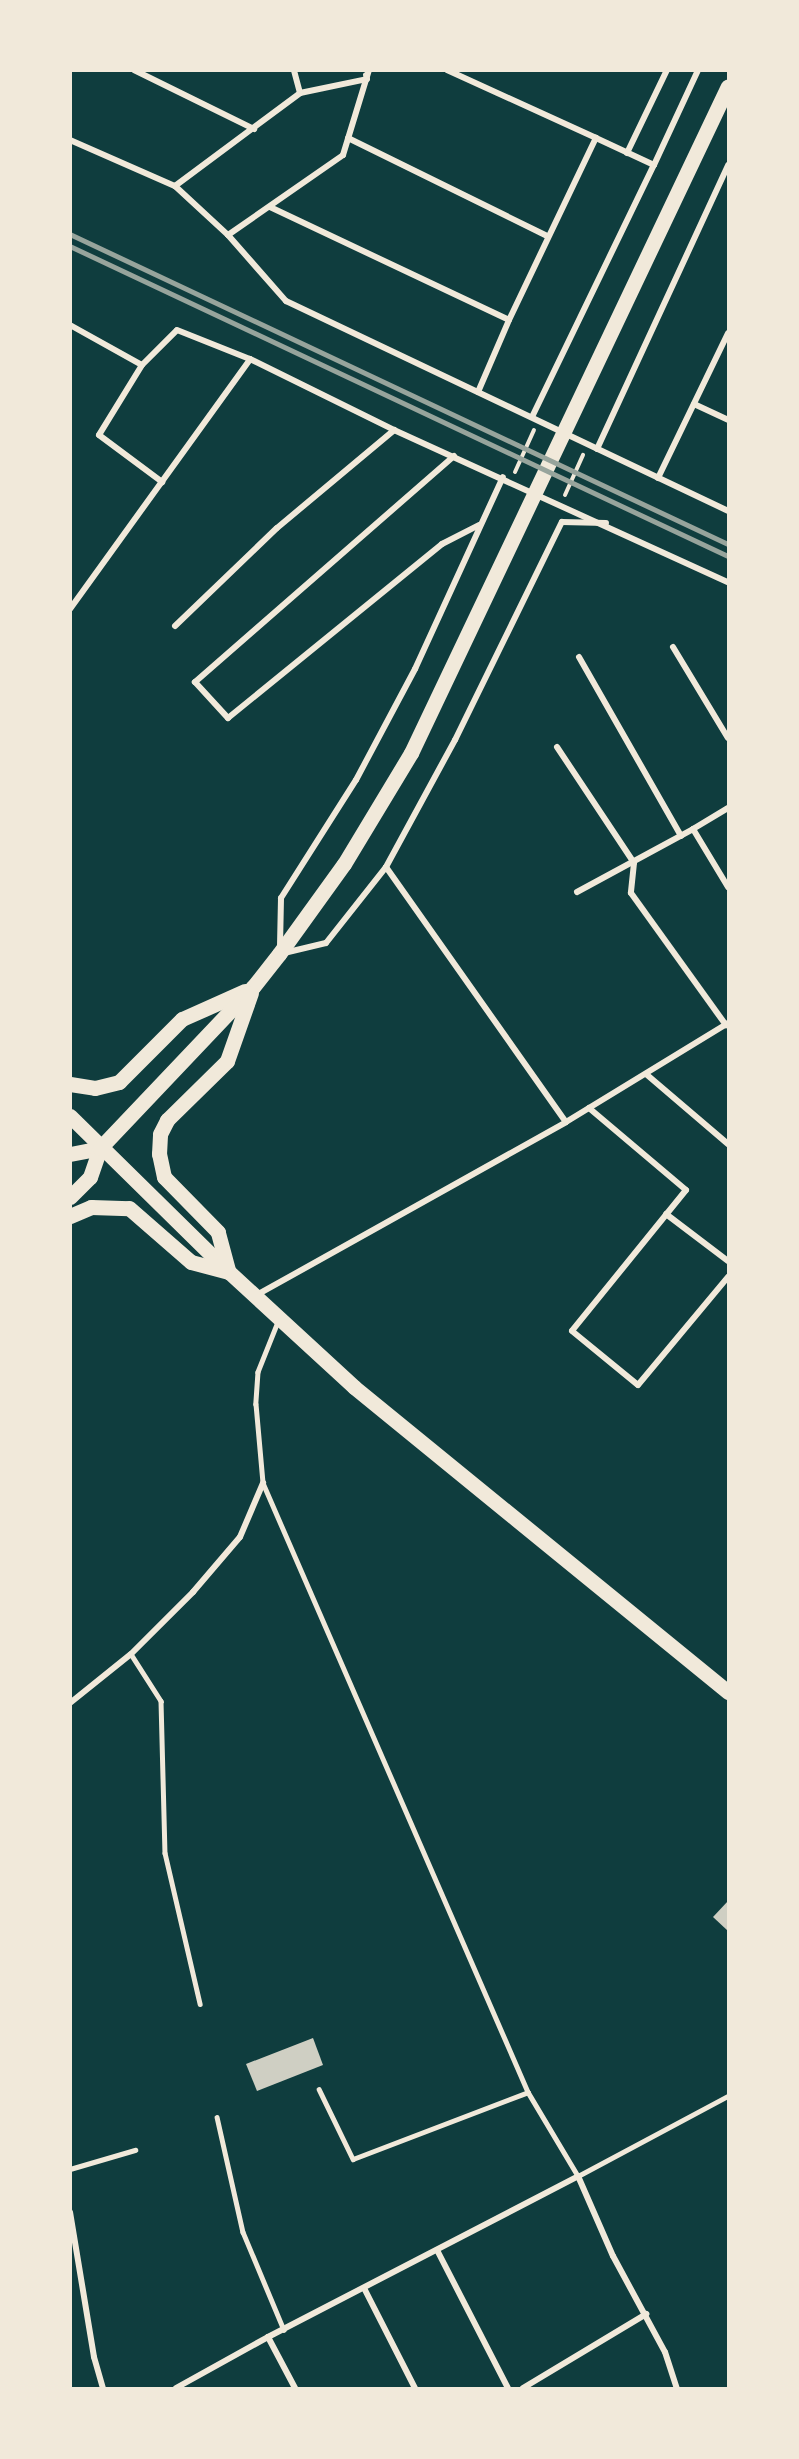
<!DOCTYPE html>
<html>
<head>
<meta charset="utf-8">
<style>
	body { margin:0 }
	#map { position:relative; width:799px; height:2459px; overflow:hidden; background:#0f3d3e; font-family:"Public Sans",sans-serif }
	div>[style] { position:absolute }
	.building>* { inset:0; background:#cfcfc3 }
	.path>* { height:4px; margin:-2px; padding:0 2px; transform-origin:2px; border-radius:2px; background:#f1e9da }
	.service>* { height:4.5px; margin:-2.25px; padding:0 2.25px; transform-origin:2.25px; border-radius:2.25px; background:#f1e9da }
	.minor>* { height:6px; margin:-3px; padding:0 3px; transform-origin:3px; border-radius:3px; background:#f1e9da }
	.trunk>* { height:15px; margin:-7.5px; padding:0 7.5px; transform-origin:7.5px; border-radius:7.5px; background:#f1e9da }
	.rail>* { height:4.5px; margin:-2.25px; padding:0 2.25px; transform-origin:2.25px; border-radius:2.25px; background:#97a49c }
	span { translate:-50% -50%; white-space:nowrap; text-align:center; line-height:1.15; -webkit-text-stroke:4.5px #f1e9da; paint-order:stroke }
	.frame { position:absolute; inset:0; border:72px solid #f1e9da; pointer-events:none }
</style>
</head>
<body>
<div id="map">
	<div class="building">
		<div style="clip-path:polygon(728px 1901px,728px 1931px,713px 1917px)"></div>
		<div style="clip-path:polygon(313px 2038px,323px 2065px,257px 2091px,246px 2064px)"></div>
	</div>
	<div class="path">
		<div style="left:515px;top:472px;width:46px;rotate:-65.7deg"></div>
		<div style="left:565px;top:495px;width:44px;rotate:-65.8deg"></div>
	</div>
	<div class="service">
		<div style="left:278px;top:1322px;width:54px;rotate:111.8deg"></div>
		<div style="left:258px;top:1372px;width:32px;rotate:94deg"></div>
		<div style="left:256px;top:1404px;width:79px;rotate:84.9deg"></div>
		<div style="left:263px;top:1483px;width:664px;rotate:66.48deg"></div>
		<div style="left:528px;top:2092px;width:98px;rotate:59.2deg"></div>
		<div style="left:578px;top:2176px;width:170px;rotate:-28.1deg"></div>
		<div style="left:131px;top:1654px;width:56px;rotate:57.4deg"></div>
		<div style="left:161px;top:1701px;width:152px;rotate:88.5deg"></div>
		<div style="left:165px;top:1853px;width:155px;rotate:76.9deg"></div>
		<div style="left:319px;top:2089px;width:78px;rotate:64.1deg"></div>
		<div style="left:353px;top:2159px;width:187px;rotate:-20.9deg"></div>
		<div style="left:217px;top:2117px;width:118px;rotate:77.3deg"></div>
		<div style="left:243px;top:2232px;width:106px;rotate:67.3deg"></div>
		<div style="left:70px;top:2169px;width:68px;rotate:-16.3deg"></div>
	</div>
	<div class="minor">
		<div style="left:134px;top:70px;width:134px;rotate:26.2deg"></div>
		<div style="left:447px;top:70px;width:164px;rotate:24.5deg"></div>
		<div style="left:300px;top:93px;width:68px;rotate:-11.8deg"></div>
		<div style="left:367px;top:79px;width:4px;rotate:-104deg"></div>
		<div style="left:348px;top:138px;width:222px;rotate:26.2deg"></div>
		<div style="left:70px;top:140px;width:115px;rotate:23.7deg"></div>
		<div style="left:175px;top:186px;width:72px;rotate:42.8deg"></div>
		<div style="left:228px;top:235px;width:88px;rotate:48.7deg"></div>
		<div style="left:286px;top:301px;width:489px;rotate:25.4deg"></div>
		<div style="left:627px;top:153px;width:92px;rotate:-64.3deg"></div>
		<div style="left:175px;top:186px;width:156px;rotate:-36.6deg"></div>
		<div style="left:300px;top:93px;width:24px;rotate:-105deg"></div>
		<div style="left:270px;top:207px;width:264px;rotate:25.3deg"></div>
		<div style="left:509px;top:320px;width:202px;rotate:-64.5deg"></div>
		<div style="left:596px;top:138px;width:64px;rotate:25deg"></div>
		<div style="left:654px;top:165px;width:105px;rotate:-65.1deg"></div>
		<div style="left:228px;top:235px;width:140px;rotate:-34.8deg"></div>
		<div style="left:343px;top:155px;width:89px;rotate:-73deg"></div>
		<div style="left:70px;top:325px;width:82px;rotate:29.1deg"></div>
		<div style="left:142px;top:365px;width:49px;rotate:-45deg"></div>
		<div style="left:177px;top:330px;width:79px;rotate:21.7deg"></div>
		<div style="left:250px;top:359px;width:161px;rotate:26.2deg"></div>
		<div style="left:394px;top:430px;width:367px;rotate:24.5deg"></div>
		<div style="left:142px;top:365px;width:82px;rotate:121.6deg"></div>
		<div style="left:99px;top:435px;width:79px;rotate:36.7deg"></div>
		<div style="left:478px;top:392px;width:78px;rotate:-66.7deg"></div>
		<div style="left:694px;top:404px;width:38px;rotate:25deg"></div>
		<div style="left:532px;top:417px;width:280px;rotate:-64.2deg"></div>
		<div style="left:597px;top:449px;width:313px;rotate:-65.2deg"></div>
		<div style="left:454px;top:456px;width:344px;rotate:138.9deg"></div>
		<div style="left:195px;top:682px;width:49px;rotate:47.5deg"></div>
		<div style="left:228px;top:718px;width:276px;rotate:-39.1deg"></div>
		<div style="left:442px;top:544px;width:42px;rotate:-27.2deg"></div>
		<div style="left:658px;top:478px;width:161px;rotate:-64.2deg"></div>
		<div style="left:70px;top:609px;width:308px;rotate:-54.2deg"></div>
		<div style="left:175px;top:626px;width:141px;rotate:-43.9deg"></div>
		<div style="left:277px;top:528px;width:153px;rotate:-39.9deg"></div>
		<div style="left:673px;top:647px;width:106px;rotate:58.9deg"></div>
		<div style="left:579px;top:657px;width:206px;rotate:60.3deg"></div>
		<div style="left:557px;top:747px;width:139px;rotate:56.4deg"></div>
		<div style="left:634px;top:863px;width:30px;rotate:96deg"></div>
		<div style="left:631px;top:893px;width:163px;rotate:54.3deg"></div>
		<div style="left:693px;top:829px;width:41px;rotate:-31deg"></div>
		<div style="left:386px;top:867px;width:312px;rotate:54.8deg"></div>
		<div style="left:577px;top:892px;width:132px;rotate:-28.5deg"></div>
		<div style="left:693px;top:829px;width:68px;rotate:58.9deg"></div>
		<div style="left:280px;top:946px;width:48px;rotate:-88.8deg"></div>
		<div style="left:281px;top:898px;width:140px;rotate:-57.6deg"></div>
		<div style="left:356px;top:780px;width:126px;rotate:-62deg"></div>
		<div style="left:415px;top:669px;width:211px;rotate:-65.4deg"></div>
		<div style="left:284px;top:953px;width:43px;rotate:-13.4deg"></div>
		<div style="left:326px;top:943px;width:97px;rotate:-51.7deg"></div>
		<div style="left:386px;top:867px;width:145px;rotate:-61.5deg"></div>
		<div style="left:455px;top:740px;width:243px;rotate:-63.9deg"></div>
		<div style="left:562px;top:522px;width:44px;rotate:1.3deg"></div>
		<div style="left:646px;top:1074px;width:108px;rotate:40.5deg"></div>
		<div style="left:589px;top:1108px;width:127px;rotate:40.2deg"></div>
		<div style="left:686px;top:1190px;width:181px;rotate:129deg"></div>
		<div style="left:572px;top:1331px;width:85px;rotate:39.3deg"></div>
		<div style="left:638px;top:1385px;width:141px;rotate:-50.2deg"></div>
		<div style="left:666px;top:1214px;width:78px;rotate:37.2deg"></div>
		<div style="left:255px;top:1296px;width:356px;rotate:-29.2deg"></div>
		<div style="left:566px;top:1122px;width:190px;rotate:-31.4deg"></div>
		<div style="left:70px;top:1703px;width:78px;rotate:-38.8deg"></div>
		<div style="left:131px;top:1654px;width:88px;rotate:-45deg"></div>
		<div style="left:193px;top:1592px;width:72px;rotate:-49.5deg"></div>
		<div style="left:240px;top:1537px;width:59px;rotate:-66.9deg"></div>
		<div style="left:70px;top:2212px;width:147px;rotate:80.6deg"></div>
		<div style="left:94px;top:2357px;width:32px;rotate:74deg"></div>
		<div style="left:437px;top:2250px;width:155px;rotate:62.8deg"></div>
		<div style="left:364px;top:2288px;width:112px;rotate:63deg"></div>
		<div style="left:268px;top:2337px;width:58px;rotate:62.1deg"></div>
		<div style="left:176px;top:2388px;width:105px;rotate:-29deg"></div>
		<div style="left:268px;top:2337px;width:349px;rotate:-27.4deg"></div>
		<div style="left:578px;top:2176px;width:87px;rotate:66.4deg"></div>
		<div style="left:613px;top:2256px;width:109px;rotate:61.6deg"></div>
		<div style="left:665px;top:2352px;width:38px;rotate:72deg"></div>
		<div style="left:523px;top:2388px;width:144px;rotate:-31deg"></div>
	</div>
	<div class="trunk">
		<div style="left:70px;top:1084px;width:25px;rotate:9deg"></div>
		<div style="left:95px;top:1088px;width:25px;rotate:-14deg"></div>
		<div style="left:119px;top:1082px;width:89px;rotate:-45deg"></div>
		<div style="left:182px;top:1019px;width:69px;rotate:-24deg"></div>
		<div style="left:70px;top:1116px;width:223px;rotate:44.5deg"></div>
		<div style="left:229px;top:1272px;width:170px;rotate:42.6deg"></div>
		<div style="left:354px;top:1387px;width:483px;rotate:39.2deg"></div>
		<div style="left:70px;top:1154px;width:31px;rotate:-11deg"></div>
		<div style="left:70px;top:1197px;width:28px;rotate:-45deg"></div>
		<div style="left:90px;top:1177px;width:31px;rotate:-71deg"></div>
		<div style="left:100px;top:1148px;width:222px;rotate:-46.5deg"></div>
		<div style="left:253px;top:987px;width:42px;rotate:-51.8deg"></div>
		<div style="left:279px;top:954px;width:111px;rotate:-54.2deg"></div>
		<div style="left:344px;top:864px;width:130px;rotate:-58.9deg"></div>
		<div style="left:411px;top:753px;width:738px;rotate:-64.58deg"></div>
		<div style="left:70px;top:1216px;width:23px;rotate:-23deg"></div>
		<div style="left:91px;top:1207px;width:38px;rotate:2deg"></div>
		<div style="left:129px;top:1208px;width:82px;rotate:41.1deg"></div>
		<div style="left:191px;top:1262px;width:39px;rotate:15deg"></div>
		<div style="left:228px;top:1270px;width:39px;rotate:-105deg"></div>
		<div style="left:218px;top:1232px;width:77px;rotate:-134.5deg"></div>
		<div style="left:164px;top:1177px;width:24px;rotate:-102deg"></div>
		<div style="left:159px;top:1154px;width:20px;rotate:-87deg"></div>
		<div style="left:160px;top:1134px;width:16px;rotate:-63deg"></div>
		<div style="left:167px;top:1120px;width:84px;rotate:-44.5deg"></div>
		<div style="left:227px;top:1061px;width:72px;rotate:-70.6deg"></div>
	</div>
	<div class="rail">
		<div style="left:70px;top:234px;width:727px;rotate:25.23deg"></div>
		<div style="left:70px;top:246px;width:727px;rotate:25.23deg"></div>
	</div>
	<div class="frame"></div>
</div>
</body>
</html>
